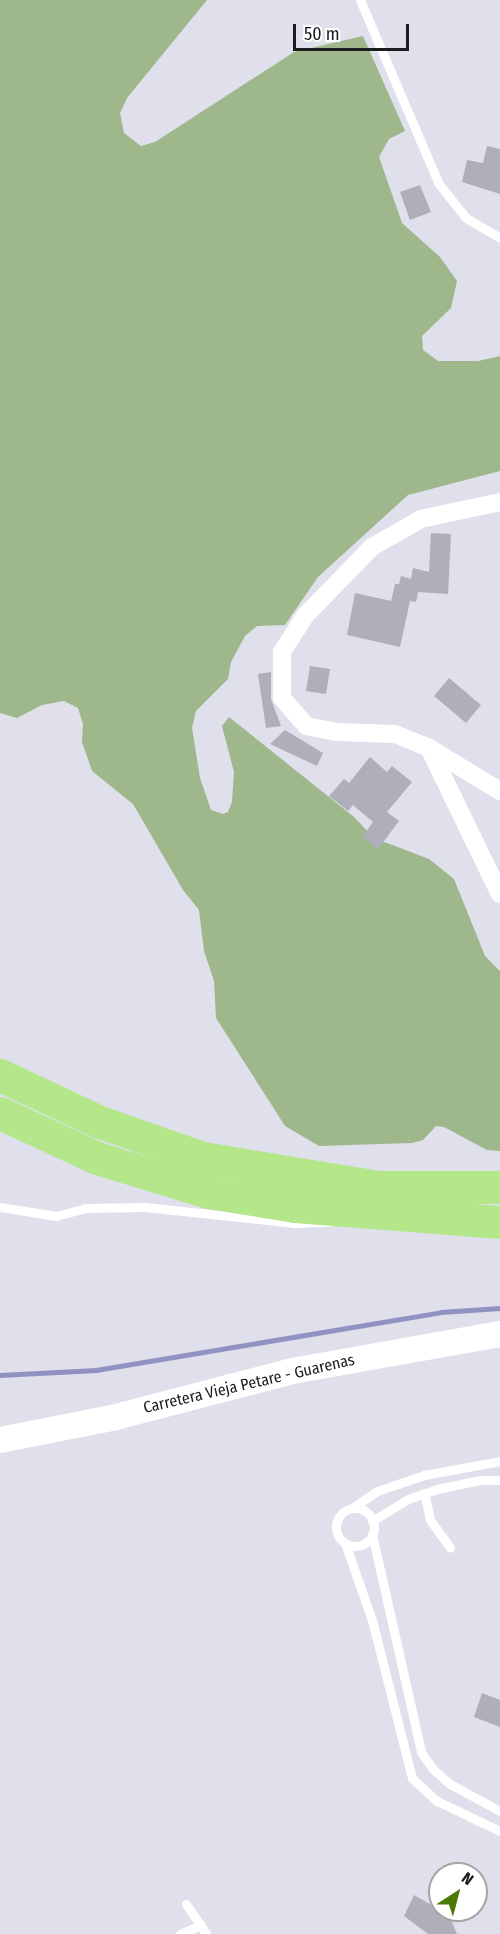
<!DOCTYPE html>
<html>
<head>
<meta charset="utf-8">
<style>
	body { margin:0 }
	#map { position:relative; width:500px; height:1934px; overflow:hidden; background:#dfe0eb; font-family:"Fira Sans Condensed",sans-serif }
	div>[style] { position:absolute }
	.forest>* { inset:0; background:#9eb78b }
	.stream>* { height:4.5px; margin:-2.25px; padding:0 2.25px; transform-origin:2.25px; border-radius:2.25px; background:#9092c0 }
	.building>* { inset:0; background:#aeafba }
	.service>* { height:9px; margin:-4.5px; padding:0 4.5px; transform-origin:4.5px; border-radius:4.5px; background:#fff }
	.service>.ring { margin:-4.5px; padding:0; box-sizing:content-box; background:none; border:9px solid #fff; border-radius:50% }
	.minor>* { height:18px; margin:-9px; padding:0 9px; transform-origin:9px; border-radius:9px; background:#fff }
	.secondary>* { height:26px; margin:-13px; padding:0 13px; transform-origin:13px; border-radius:13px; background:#fff }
	.motorway>* { height:33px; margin:-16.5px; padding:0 16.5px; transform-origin:16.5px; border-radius:16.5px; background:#b4e68a }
	span { translate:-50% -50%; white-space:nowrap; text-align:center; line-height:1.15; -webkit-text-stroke:5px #fff; paint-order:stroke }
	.street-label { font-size:16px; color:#1c1c20 }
	.north { position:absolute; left:428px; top:1862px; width:60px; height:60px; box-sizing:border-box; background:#fff; border:2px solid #a4a4a6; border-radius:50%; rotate:36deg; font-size:16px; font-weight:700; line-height:24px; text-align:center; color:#1c1c20 }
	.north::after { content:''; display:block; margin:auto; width:21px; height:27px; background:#4a7a04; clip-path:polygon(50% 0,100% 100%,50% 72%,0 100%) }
	.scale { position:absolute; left:293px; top:24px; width:116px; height:27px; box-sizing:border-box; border:3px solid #1c1c20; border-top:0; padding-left:8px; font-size:18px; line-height:21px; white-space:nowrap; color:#1c1c20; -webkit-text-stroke:4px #fff; paint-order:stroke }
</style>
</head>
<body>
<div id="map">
	<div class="forest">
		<div style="clip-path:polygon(0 0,207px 0,127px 98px,120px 113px,124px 133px,141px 146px,155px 142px,294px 52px,363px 36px,405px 131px,389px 139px,379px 157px,402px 223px,440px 257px,457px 281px,451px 308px,422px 336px,423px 350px,438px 361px,478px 361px,500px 356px,500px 471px,408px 495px,318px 577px,285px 625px,257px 626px,245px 636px,231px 662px,228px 679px,196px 711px,192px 728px,200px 778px,211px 810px,223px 814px,228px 812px,232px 802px,234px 772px,222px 726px,229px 717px,354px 817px,374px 838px,429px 859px,454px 879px,485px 956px,500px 971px,500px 1151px,487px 1150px,444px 1127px,436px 1126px,423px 1140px,412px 1143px,319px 1146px,285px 1126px,216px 1018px,214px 981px,204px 951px,199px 910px,183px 890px,133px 804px,92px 771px,82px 742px,83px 724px,78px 708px,64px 701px,42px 705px,17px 718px,0 713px)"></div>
	</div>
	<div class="stream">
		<div style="left:0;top:1375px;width:96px;rotate:-3deg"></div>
		<div style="left:96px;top:1370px;width:350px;rotate:-9.5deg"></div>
		<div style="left:441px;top:1312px;width:59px;rotate:-3.9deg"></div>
	</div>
	<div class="building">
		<div style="clip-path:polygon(487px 146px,500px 149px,500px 194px,462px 182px,467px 160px,483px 163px)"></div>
		<div style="clip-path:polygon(420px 185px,431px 212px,410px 220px,400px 192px)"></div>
		<div style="clip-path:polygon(431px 533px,451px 534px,448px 594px,418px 592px,416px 602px,410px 601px,400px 647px,347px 635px,355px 593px,391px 601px,395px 584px,399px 584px,401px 576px,411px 579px,413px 568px,429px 572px)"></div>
		<div style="clip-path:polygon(310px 666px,330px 669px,326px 694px,306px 691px)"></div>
		<div style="clip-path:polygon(271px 672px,271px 699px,281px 726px,266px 728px,258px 674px)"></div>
		<div style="clip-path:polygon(449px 678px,481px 705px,466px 723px,434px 696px)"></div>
		<div style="clip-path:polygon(285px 730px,323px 753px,317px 766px,270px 744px)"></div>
		<div style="clip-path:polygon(370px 757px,387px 772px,392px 766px,412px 782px,387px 812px,399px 821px,378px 849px,362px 837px,373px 822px,353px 805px,348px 811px,329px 796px,344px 779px,349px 783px)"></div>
		<div style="clip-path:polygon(482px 1693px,500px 1700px,500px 1727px,474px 1717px)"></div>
		<div style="clip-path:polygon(414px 1895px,449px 1915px,457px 1934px,428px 1934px,404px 1916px)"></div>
	</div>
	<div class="service">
		<div style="left:360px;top:0;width:200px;rotate:66.8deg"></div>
		<div style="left:439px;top:184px;width:43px;rotate:51.5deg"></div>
		<div style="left:466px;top:218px;width:39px;rotate:30deg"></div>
		<div style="left:0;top:1207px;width:57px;rotate:9.1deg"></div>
		<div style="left:56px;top:1216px;width:30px;rotate:-15deg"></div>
		<div style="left:85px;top:1208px;width:60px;rotate:-1deg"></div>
		<div style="left:145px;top:1207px;width:150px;rotate:6.1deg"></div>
		<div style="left:294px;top:1223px;width:36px;rotate:-2deg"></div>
		<div style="left:424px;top:1493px;width:28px;rotate:77deg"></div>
		<div style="left:430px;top:1520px;width:34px;rotate:54deg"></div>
		<div style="left:352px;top:1508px;width:30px;rotate:-34deg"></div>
		<div style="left:377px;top:1491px;width:50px;rotate:-18.8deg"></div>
		<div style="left:424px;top:1475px;width:77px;rotate:-10.4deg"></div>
		<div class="ring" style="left:336px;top:1508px;width:29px;height:29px"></div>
		<div style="left:372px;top:1521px;width:42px;rotate:-31.4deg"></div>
		<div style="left:408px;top:1499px;width:31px;rotate:-19deg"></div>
		<div style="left:437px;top:1489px;width:44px;rotate:-11.8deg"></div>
		<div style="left:480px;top:1480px;width:20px"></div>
		<div style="left:372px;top:1534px;width:223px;rotate:77.3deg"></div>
		<div style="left:421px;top:1752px;width:19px;rotate:55deg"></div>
		<div style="left:432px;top:1768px;width:24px;rotate:42deg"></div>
		<div style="left:450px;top:1784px;width:57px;rotate:28.4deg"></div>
		<div style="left:345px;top:1543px;width:82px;rotate:70.7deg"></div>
		<div style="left:372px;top:1620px;width:163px;rotate:75.8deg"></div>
		<div style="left:412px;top:1778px;width:34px;rotate:43deg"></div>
		<div style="left:437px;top:1801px;width:70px;rotate:25.5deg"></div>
		<div style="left:186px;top:1904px;width:36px;rotate:56deg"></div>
		<div style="left:180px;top:1934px;width:23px;rotate:-23deg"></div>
	</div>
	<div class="minor">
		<div style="left:500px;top:502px;width:81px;rotate:167.9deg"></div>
		<div style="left:421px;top:519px;width:56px;rotate:150.3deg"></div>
		<div style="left:372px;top:547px;width:96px;rotate:134.2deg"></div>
		<div style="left:305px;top:616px;width:43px;rotate:122.6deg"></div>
		<div style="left:282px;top:652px;width:46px;rotate:90deg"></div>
		<div style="left:282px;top:698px;width:37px;rotate:49deg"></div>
		<div style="left:306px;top:726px;width:31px;rotate:11deg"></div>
		<div style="left:336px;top:732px;width:59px;rotate:1.9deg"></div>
		<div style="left:395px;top:734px;width:37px;rotate:22deg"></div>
		<div style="left:429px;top:748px;width:162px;rotate:64.1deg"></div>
		<div style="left:429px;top:748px;width:83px;rotate:31.2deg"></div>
	</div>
	<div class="secondary">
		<div style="left:0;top:1440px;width:114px;rotate:-11.1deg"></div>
		<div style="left:112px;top:1418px;width:186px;rotate:-14.6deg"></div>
		<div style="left:292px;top:1371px;width:211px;rotate:-10.1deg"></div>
	</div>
	<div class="motorway">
		<div style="left:0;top:1075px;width:110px;rotate:25.2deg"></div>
		<div style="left:100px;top:1122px;width:109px;rotate:19.3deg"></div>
		<div style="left:203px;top:1158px;width:178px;rotate:9.4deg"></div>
		<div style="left:379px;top:1187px;width:121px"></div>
		<div style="left:0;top:1113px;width:107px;rotate:24.9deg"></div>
		<div style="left:97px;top:1158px;width:116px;rotate:17deg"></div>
		<div style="left:208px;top:1192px;width:88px;rotate:9.1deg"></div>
		<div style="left:295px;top:1206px;width:206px;rotate:4.5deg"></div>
	</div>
	<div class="street-label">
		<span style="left:249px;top:1384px;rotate:-13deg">Carretera Vieja Petare - Guarenas</span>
	</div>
	<div class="north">N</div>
	<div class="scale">50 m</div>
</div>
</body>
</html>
